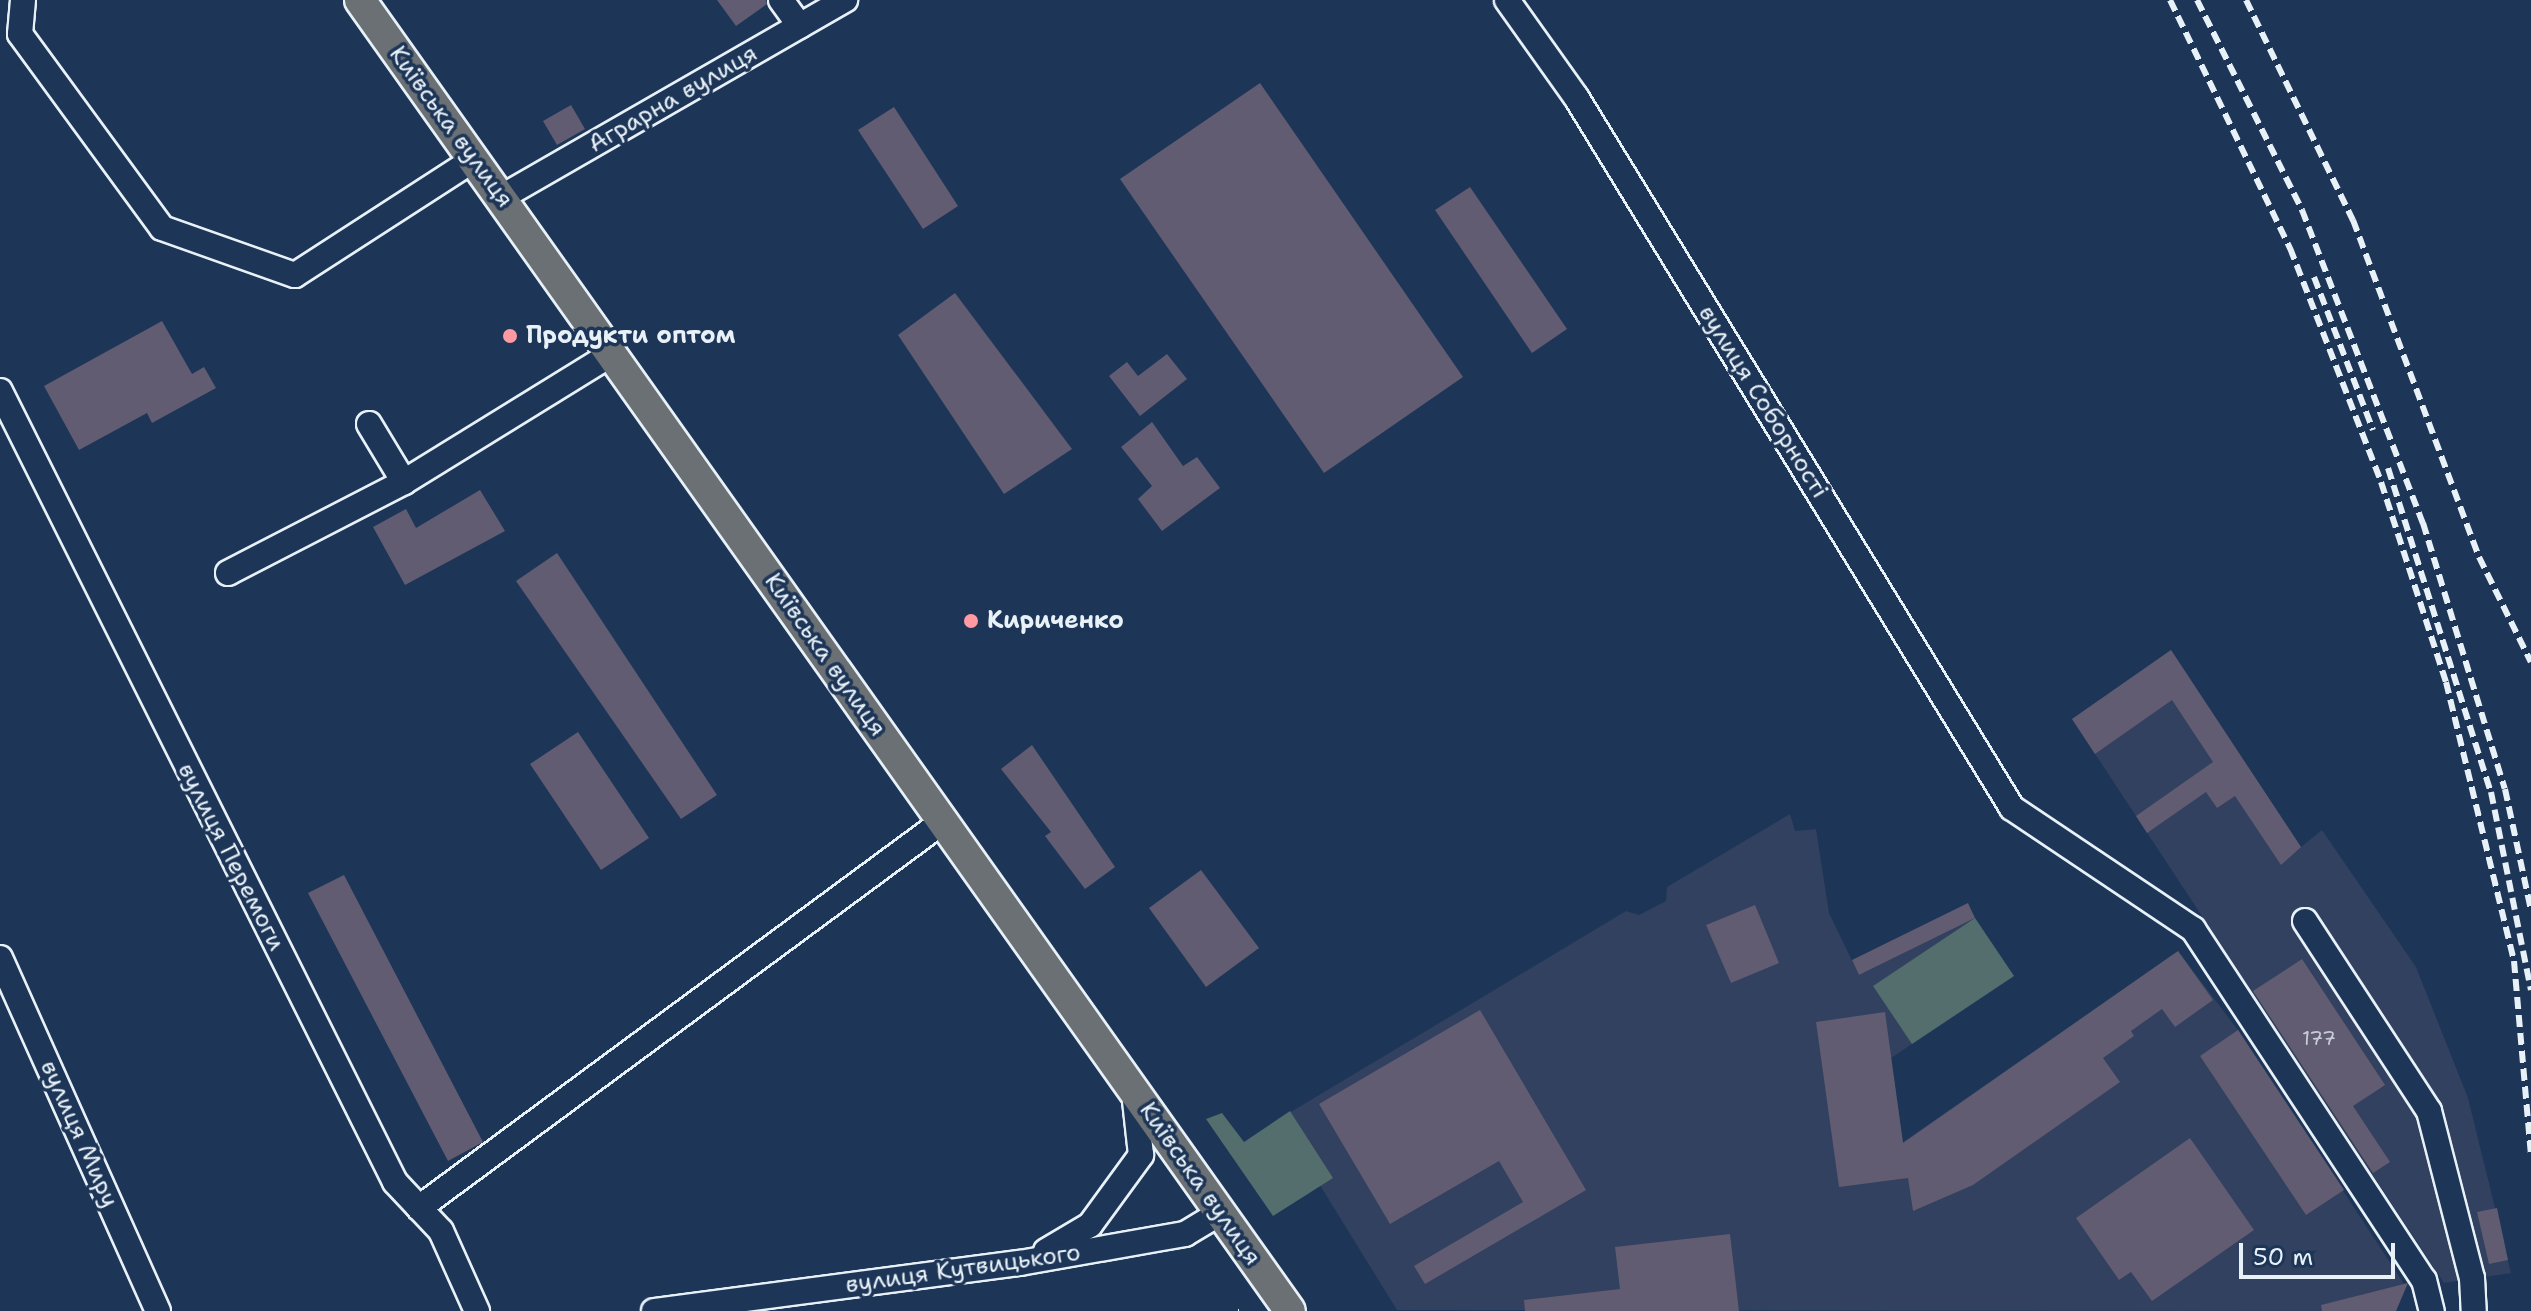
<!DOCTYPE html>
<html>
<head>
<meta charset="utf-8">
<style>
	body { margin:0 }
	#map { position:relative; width:2531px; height:1311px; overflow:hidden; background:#1d3557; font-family:"Shantell Sans",sans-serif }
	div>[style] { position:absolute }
	.built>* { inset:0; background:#31415f }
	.green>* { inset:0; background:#536e6c }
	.building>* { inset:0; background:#615c71 }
	.path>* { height:4px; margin-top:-2px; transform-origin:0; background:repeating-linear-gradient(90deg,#e8f1f8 0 8px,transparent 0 14px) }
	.roads { filter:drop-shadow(2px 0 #e8f1f8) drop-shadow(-2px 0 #e8f1f8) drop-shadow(0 2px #e8f1f8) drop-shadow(0 -2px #e8f1f8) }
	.minor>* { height:24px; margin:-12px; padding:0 12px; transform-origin:12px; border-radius:12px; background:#1d3557 }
	.major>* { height:30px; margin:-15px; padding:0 15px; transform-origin:15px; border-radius:15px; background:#6a7074 }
	.rail>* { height:6px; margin-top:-3px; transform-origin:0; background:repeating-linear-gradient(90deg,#e8f1f8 0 12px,transparent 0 18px) }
	.dots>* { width:22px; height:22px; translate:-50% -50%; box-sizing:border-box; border:4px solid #1d3557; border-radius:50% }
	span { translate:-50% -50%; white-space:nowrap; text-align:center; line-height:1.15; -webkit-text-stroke:7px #1d3557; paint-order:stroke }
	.number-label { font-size:20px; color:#c6ccd6 }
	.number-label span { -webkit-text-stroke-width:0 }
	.street-label { font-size:24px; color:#e8f1f8 }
	.poi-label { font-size:24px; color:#e8f1f8; font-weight:700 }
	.left { translate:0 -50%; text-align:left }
	.scale { position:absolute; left:2239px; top:1243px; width:156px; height:36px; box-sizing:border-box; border:4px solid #e8f1f8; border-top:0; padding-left:10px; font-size:24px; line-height:28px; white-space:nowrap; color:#e8f1f8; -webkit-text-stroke:6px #1d3557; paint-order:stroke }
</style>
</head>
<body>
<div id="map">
	<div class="built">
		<div style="clip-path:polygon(2171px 650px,2301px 847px,2322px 830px,2416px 967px,2468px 1098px,2511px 1273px,2444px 1283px,2072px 719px)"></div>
		<div style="clip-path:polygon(1790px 814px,1795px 831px,1816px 829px,1829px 913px,1859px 975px,1975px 918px,2014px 976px,1891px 1058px,1903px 1142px,2178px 951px,2238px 1030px,2406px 1287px,2396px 1311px,1397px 1310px,1279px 1119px,1626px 911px,1639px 915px,1666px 901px,1667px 887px)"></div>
	</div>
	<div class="green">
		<div style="clip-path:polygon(1975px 918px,2014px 976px,1912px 1044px,1873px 986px)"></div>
		<div style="clip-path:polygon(1290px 1111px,1333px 1178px,1273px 1216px,1206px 1119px,1222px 1113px,1244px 1142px)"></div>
	</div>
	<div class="building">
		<div style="clip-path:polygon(717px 0,766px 0,767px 4px,736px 26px)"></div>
		<div style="clip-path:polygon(1260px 83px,1463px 377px,1324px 473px,1120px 179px)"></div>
		<div style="clip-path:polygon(571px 105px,585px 129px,557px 145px,543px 121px)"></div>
		<div style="clip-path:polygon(894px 107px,958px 206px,923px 229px,858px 130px)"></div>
		<div style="clip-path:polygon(1470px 187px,1567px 329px,1532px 353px,1435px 210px)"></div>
		<div style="clip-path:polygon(955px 293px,1072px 449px,1004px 494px,898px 335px)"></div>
		<div style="clip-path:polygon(162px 321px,192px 374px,204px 367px,216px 388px,152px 423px,147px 413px,79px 450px,44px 386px)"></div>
		<div style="clip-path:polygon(1167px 354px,1187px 379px,1140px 416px,1109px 376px,1127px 362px,1138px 376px)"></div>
		<div style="clip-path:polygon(1152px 422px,1183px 466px,1197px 457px,1220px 488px,1162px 531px,1138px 499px,1152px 486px,1121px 447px)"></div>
		<div style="clip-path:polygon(480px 490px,505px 531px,405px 585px,373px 527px,406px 509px,416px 528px)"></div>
		<div style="clip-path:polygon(557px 553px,717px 795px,681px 819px,516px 581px)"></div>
		<div style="clip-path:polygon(2171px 650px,2301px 847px,2281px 865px,2235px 796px,2217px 808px,2206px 792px,2147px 833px,2136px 816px,2213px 762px,2172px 700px,2095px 754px,2072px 719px)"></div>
		<div style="clip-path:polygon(578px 732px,649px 838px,601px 870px,530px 764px)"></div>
		<div style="clip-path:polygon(1032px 745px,1115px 867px,1085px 889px,1045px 836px,1051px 832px,1001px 769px)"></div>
		<div style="clip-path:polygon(1201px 870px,1259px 948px,1206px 987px,1149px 908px)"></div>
		<div style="clip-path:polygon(344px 875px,483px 1142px,448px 1161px,308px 893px)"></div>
		<div style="clip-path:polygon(1968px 903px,1975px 918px,1859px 975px,1852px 960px)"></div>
		<div style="clip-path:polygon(1755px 905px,1779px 963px,1731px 983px,1706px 925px)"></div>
		<div style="clip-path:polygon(2178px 951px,2213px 1000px,2175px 1027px,2162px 1009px,2131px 1031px,2134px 1036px,2103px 1058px,2120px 1082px,1973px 1185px,1913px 1211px,1908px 1178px,1839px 1187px,1816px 1022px,1885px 1012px,1903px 1143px)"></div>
		<div style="clip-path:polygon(2302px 959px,2385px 1085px,2353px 1106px,2390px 1162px,2373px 1173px,2253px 991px)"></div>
		<div style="clip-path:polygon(1480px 1010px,1586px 1190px,1425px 1284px,1414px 1266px,1523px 1202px,1499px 1161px,1390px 1224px,1319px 1104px)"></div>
		<div style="clip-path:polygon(2238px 1030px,2344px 1190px,2306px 1215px,2200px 1056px)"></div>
		<div style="clip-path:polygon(2190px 1138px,2254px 1230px,2152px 1301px,2131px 1272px,2119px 1280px,2076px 1218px)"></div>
		<div style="clip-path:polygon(2497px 1208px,2508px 1260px,2489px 1264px,2477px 1212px)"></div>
		<div style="clip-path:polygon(1730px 1234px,1739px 1311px,1525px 1311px,1524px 1300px,1620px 1289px,1615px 1247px)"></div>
		<div style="clip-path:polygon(2408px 1283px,2396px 1311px,2322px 1311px,2321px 1305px)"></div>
	</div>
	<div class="path">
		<div style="left:1238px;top:1311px;width:1px"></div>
	</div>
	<div class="roads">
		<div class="minor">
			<div style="left:23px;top:0;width:34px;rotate:95deg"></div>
			<div style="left:20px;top:34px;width:240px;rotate:53.8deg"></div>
			<div style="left:162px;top:228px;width:141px;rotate:19.5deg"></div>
			<div style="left:295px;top:275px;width:213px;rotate:-32.9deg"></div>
			<div style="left:781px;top:0;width:32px;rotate:54deg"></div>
			<div style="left:1507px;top:0;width:119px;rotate:54.6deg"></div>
			<div style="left:1576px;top:97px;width:834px;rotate:58.48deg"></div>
			<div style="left:2012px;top:808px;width:218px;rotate:33.8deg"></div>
			<div style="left:2193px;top:929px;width:420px;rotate:56.7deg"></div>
			<div style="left:2424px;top:1280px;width:32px;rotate:76deg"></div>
			<div style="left:502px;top:197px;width:396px;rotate:-29.9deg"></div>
			<div style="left:0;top:391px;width:884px;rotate:63.46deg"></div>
			<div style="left:395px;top:1182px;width:67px;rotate:46.8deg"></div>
			<div style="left:441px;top:1231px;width:88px;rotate:65.8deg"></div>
			<div style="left:369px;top:424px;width:68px;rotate:58.9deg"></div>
			<div style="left:228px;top:573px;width:198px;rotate:-27.3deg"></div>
			<div style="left:404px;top:482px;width:246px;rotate:-31.7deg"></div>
			<div style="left:2305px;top:921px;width:227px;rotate:56.9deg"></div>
			<div style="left:2429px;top:1111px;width:172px;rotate:75.6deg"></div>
			<div style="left:2472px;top:1278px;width:33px;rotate:87deg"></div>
			<div style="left:0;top:958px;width:387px;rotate:65.9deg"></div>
			<div style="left:419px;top:1208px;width:650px;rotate:-36.43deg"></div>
			<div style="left:1046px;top:1251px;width:51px;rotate:-30.6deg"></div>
			<div style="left:1090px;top:1225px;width:87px;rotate:-53.9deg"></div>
			<div style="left:1141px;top:1155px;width:63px;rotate:-96.3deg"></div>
			<div style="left:654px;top:1311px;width:369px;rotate:-7.5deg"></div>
			<div style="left:1020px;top:1263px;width:168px;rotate:-10deg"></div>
			<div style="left:1185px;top:1234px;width:41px;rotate:-31deg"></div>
		</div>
		<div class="major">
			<div style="left:360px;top:0;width:1607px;rotate:54.65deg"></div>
		</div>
	</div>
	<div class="rail">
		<div style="left:2170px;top:0;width:276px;rotate:64.2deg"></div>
		<div style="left:2290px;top:248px;width:251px;rotate:68.7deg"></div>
		<div style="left:2381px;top:482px;width:210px;rotate:72deg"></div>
		<div style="left:2446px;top:682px;width:287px;rotate:76.3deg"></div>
		<div style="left:2514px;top:961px;width:196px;rotate:85deg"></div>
		<div style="left:2197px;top:0;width:235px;rotate:63.4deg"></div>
		<div style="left:2302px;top:210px;width:336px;rotate:68.9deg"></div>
		<div style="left:2423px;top:523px;width:278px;rotate:72.9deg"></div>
		<div style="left:2505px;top:789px;width:124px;rotate:77.9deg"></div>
		<div style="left:2246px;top:0;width:245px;rotate:64.1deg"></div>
		<div style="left:2353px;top:220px;width:360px;rotate:69.5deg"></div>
		<div style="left:2479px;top:557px;width:117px;rotate:63.7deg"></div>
		<div style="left:2314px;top:277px;width:164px;rotate:68.9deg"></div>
		<div style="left:2388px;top:468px;width:340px;rotate:72.4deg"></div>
		<div style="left:2491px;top:792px;width:202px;rotate:78.6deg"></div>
	</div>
	<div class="dots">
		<div style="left:510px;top:336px;background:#ff9aa2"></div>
		<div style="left:971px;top:621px;background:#ff9aa2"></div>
	</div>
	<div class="number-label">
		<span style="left:2319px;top:1038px">177</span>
	</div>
	<div class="street-label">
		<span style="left:673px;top:99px;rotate:-30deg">Аграрна вулиця</span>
		<span style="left:451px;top:127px;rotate:54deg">Київська вулиця</span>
		<span style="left:1763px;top:402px;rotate:58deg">вулиця Соборності</span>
		<span style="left:825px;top:655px;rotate:55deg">Київська вулиця</span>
		<span style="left:231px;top:857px;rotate:63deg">вулиця Перемоги</span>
		<span style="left:79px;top:1134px;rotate:66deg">вулиця Миру</span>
		<span style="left:1200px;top:1184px;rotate:55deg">Київська вулиця</span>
		<span style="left:963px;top:1269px;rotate:-8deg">вулиця Кутвицького</span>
	</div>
	<div class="poi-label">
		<span class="left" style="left:526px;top:336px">Продукти оптом</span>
		<span class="left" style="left:987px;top:621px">Кириченко</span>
	</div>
	<div class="scale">50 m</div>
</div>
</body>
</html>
